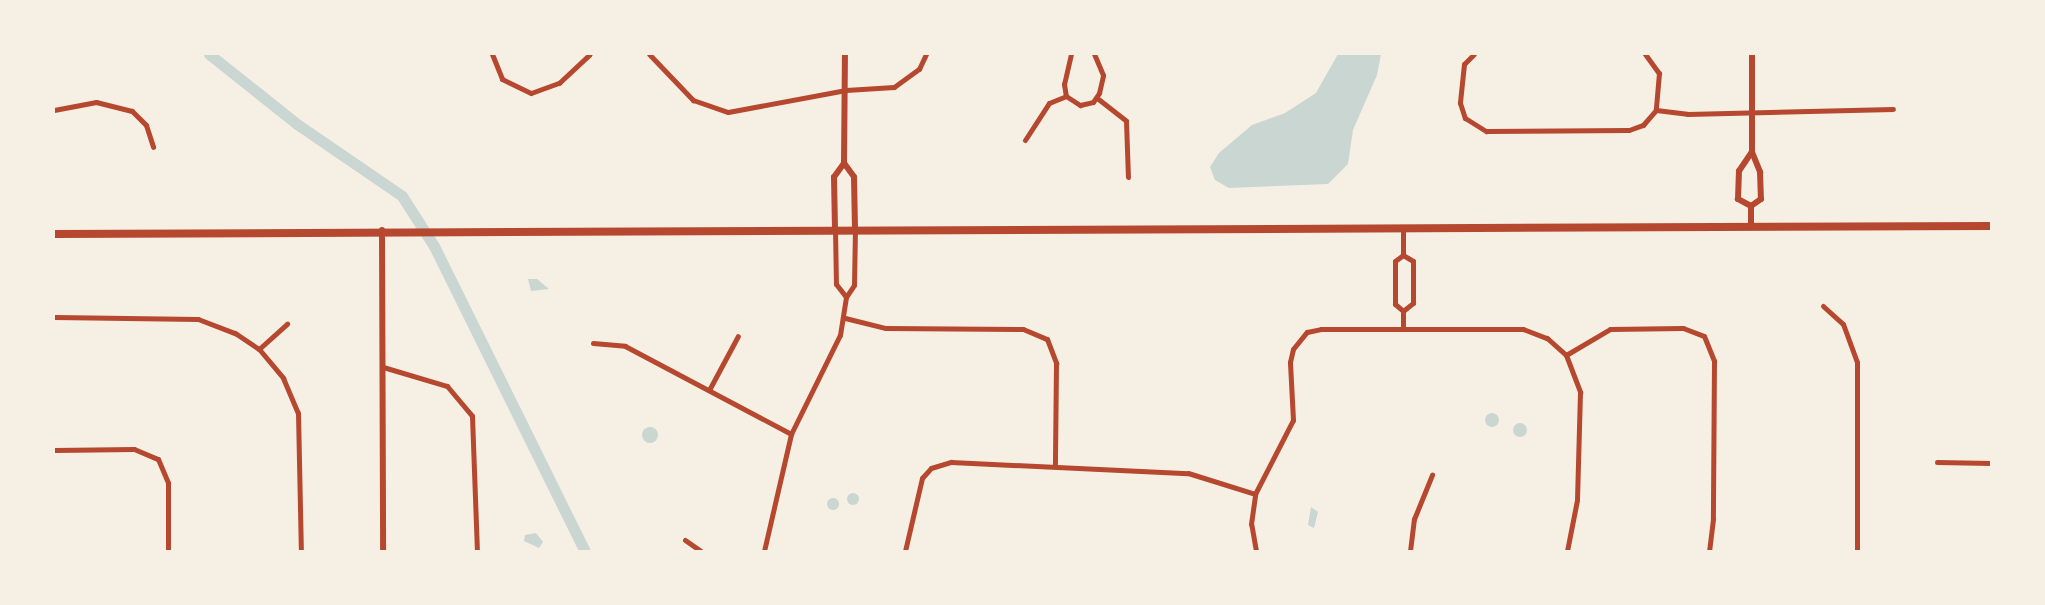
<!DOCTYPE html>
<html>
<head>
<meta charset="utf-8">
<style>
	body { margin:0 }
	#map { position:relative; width:2045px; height:605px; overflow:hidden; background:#f6efe4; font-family:Mulish,sans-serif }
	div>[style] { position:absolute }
	.water>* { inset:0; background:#c9d6d2 }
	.round { border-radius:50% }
	.canal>* { height:11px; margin:-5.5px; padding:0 5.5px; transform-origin:5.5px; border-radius:5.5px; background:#c9d6d2 }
	.minor>* { height:5px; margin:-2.5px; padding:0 2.5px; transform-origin:2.5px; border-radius:2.5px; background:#b5482f }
	.tertiary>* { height:6px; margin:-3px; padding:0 3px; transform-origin:3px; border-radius:3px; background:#b5482f }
	.secondary>* { height:8px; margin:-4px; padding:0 4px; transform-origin:4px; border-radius:4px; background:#b5482f }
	span { translate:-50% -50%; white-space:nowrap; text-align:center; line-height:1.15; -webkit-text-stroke:4px #f6efe4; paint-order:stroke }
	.frame { position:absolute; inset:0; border:55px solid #f6efe4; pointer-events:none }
</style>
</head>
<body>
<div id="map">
	<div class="water">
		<div style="clip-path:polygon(1338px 54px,1381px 54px,1377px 75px,1353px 130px,1348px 164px,1328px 184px,1229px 188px,1215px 180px,1210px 167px,1219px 153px,1252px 125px,1285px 113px,1316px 93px)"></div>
		<div style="clip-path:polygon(528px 279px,537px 279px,549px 289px,531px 291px)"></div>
		<div class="round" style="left:1485px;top:413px;width:14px;height:14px"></div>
		<div class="round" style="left:1513px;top:423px;width:14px;height:14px"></div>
		<div class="round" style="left:642px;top:427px;width:16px;height:16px"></div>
		<div class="round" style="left:847px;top:493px;width:12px;height:12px"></div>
		<div class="round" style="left:827px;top:498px;width:12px;height:12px"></div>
		<div style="clip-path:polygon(1311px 507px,1318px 512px,1314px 528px,1308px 525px)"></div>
		<div style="clip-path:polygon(536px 533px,543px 542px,539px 548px,524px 541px,525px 535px)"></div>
	</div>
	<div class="canal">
		<div style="left:209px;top:54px;width:112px;rotate:38.5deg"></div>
		<div style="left:297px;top:124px;width:127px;rotate:34.4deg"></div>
		<div style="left:402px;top:196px;width:59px;rotate:57.4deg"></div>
		<div style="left:434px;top:246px;width:340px;rotate:63.7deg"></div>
	</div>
	<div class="minor">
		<div style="left:492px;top:54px;width:27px;rotate:68deg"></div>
		<div style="left:502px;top:79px;width:32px;rotate:26deg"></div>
		<div style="left:531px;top:93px;width:30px;rotate:-20deg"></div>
		<div style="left:559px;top:83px;width:42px;rotate:-43.1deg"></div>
		<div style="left:649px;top:54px;width:64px;rotate:46.3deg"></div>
		<div style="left:693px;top:100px;width:37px;rotate:19deg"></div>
		<div style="left:728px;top:112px;width:120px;rotate:-10.6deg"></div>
		<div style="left:846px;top:90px;width:48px;rotate:-3.6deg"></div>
		<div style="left:894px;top:87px;width:31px;rotate:-36deg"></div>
		<div style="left:919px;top:69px;width:17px;rotate:-65deg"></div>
		<div style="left:1071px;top:54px;width:31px;rotate:103deg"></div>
		<div style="left:1064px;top:84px;width:12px;rotate:81deg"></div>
		<div style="left:1066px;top:96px;width:17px;rotate:33deg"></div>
		<div style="left:1080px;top:105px;width:13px;rotate:-13deg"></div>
		<div style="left:1093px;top:102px;width:11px;rotate:-56deg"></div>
		<div style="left:1099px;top:93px;width:18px;rotate:-77deg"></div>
		<div style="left:1103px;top:75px;width:23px;rotate:-113deg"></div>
		<div style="left:1474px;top:54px;width:14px;rotate:135deg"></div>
		<div style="left:1464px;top:64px;width:39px;rotate:96deg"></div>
		<div style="left:1460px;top:103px;width:16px;rotate:72deg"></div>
		<div style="left:1465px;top:118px;width:25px;rotate:32deg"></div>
		<div style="left:1486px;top:131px;width:143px;rotate:-0.4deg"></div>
		<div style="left:1629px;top:130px;width:15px;rotate:-20deg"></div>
		<div style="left:1643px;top:125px;width:20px;rotate:-49deg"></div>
		<div style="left:1656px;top:110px;width:31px;rotate:7deg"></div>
		<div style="left:1687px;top:114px;width:206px;rotate:-1.4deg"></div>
		<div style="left:1645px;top:54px;width:24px;rotate:54deg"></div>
		<div style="left:1659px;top:73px;width:37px;rotate:95deg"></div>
		<div style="left:1097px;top:98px;width:37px;rotate:38deg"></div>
		<div style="left:1126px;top:121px;width:56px;rotate:88deg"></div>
		<div style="left:54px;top:110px;width:43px;rotate:-10.8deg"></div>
		<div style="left:96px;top:102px;width:37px;rotate:14deg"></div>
		<div style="left:132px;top:111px;width:20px;rotate:45deg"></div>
		<div style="left:146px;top:125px;width:23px;rotate:72deg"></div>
		<div style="left:1025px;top:140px;width:44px;rotate:-57deg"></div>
		<div style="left:1049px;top:103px;width:18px;rotate:-22deg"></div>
		<div style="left:1403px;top:227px;width:28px;rotate:90deg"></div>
		<div style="left:835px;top:229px;width:55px;rotate:89deg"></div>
		<div style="left:836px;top:284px;width:16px;rotate:52deg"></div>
		<div style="left:846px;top:297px;width:14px;rotate:-56deg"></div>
		<div style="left:854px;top:285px;width:56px;rotate:-89deg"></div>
		<div style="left:1823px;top:306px;width:27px;rotate:42deg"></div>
		<div style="left:1843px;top:324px;width:40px;rotate:69.8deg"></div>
		<div style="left:1857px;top:362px;width:189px;rotate:90deg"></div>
		<div style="left:1403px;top:311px;width:13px;rotate:-39deg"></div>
		<div style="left:1413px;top:303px;width:42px;rotate:-90deg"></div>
		<div style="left:1413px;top:261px;width:12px;rotate:-149deg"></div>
		<div style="left:1403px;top:255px;width:10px;rotate:143deg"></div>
		<div style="left:1395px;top:261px;width:43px;rotate:90deg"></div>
		<div style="left:1395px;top:304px;width:11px;rotate:41deg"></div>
		<div style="left:1403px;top:311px;width:18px;rotate:90deg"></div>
		<div style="left:54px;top:317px;width:144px;rotate:0.8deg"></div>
		<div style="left:198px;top:319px;width:40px;rotate:21deg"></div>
		<div style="left:235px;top:333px;width:29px;rotate:34deg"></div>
		<div style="left:259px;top:349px;width:38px;rotate:50deg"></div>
		<div style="left:283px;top:378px;width:38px;rotate:67deg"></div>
		<div style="left:298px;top:413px;width:138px;rotate:88.8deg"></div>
		<div style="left:845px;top:318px;width:41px;rotate:14deg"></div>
		<div style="left:885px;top:328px;width:138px;rotate:0.4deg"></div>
		<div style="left:1023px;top:329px;width:26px;rotate:23deg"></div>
		<div style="left:1047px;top:339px;width:26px;rotate:69deg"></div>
		<div style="left:1056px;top:363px;width:101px;rotate:90.6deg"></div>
		<div style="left:593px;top:343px;width:32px;rotate:5deg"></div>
		<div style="left:625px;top:346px;width:188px;rotate:27.9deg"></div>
		<div style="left:259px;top:349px;width:38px;rotate:-42deg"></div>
		<div style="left:1566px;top:355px;width:40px;rotate:69deg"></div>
		<div style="left:1580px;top:392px;width:108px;rotate:91.6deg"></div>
		<div style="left:1577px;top:500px;width:52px;rotate:101.1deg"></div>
		<div style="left:383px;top:367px;width:67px;rotate:16.5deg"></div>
		<div style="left:447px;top:386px;width:39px;rotate:50deg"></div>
		<div style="left:472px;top:416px;width:135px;rotate:87.9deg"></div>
		<div style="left:709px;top:390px;width:61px;rotate:-61.8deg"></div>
		<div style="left:54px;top:450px;width:80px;rotate:-0.7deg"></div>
		<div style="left:134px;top:449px;width:26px;rotate:23deg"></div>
		<div style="left:158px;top:459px;width:26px;rotate:67deg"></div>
		<div style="left:168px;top:483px;width:68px;rotate:90deg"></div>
		<div style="left:1937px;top:462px;width:54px;rotate:1.1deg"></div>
		<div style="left:685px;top:540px;width:19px;rotate:35deg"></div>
		<div style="left:764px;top:551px;width:120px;rotate:-77deg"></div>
		<div style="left:791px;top:434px;width:110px;rotate:-63.7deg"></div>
		<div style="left:840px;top:335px;width:38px;rotate:-81deg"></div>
		<div style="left:905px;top:551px;width:75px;rotate:-76.9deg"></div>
		<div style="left:922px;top:478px;width:13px;rotate:-48deg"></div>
		<div style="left:931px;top:468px;width:21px;rotate:-17deg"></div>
		<div style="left:951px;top:462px;width:237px;rotate:2.7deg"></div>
		<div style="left:1188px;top:473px;width:70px;rotate:17.4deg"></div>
		<div style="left:1256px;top:551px;width:27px;rotate:-100deg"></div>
		<div style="left:1251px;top:524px;width:30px;rotate:-82deg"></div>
		<div style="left:1255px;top:494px;width:83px;rotate:-62.8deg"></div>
		<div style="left:1293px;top:420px;width:58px;rotate:-93deg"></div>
		<div style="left:1290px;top:362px;width:13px;rotate:-77deg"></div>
		<div style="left:1293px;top:349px;width:22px;rotate:-51deg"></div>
		<div style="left:1307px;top:332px;width:14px;rotate:-12deg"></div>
		<div style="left:1321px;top:329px;width:202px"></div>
		<div style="left:1523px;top:329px;width:26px;rotate:21deg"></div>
		<div style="left:1547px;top:338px;width:25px;rotate:42deg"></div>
		<div style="left:1566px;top:355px;width:51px;rotate:-30.6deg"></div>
		<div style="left:1610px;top:329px;width:73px;rotate:-0.8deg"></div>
		<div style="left:1683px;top:328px;width:22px;rotate:21deg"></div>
		<div style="left:1704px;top:336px;width:27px;rotate:68deg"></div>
		<div style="left:1714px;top:361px;width:158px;rotate:90.4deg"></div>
		<div style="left:1713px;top:519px;width:32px;rotate:97deg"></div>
		<div style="left:1410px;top:551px;width:32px;rotate:-83deg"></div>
		<div style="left:1414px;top:519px;width:48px;rotate:-67.8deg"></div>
	</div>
	<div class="tertiary">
		<div style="left:1752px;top:152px;width:22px;rotate:68deg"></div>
		<div style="left:1760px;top:172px;width:27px;rotate:88deg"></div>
		<div style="left:1761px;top:199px;width:12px;rotate:145deg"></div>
		<div style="left:1751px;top:206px;width:15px;rotate:-152deg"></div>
		<div style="left:1738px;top:199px;width:28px;rotate:-88deg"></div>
		<div style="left:1739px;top:171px;width:23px;rotate:-56deg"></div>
		<div style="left:1752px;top:152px;width:98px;rotate:-90deg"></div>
		<div style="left:844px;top:163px;width:17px;rotate:54deg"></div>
		<div style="left:854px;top:177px;width:52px;rotate:88.9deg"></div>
		<div style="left:1751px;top:206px;width:21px;rotate:90deg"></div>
		<div style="left:835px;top:229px;width:52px;rotate:-91.1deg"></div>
		<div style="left:834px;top:177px;width:17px;rotate:-54deg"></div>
		<div style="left:844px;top:163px;width:109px;rotate:-89.5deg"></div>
		<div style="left:382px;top:230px;width:321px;rotate:89.8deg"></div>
	</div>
	<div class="secondary">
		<div style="left:54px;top:234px;width:1937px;rotate:-0.24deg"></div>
	</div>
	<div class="frame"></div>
</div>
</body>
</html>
